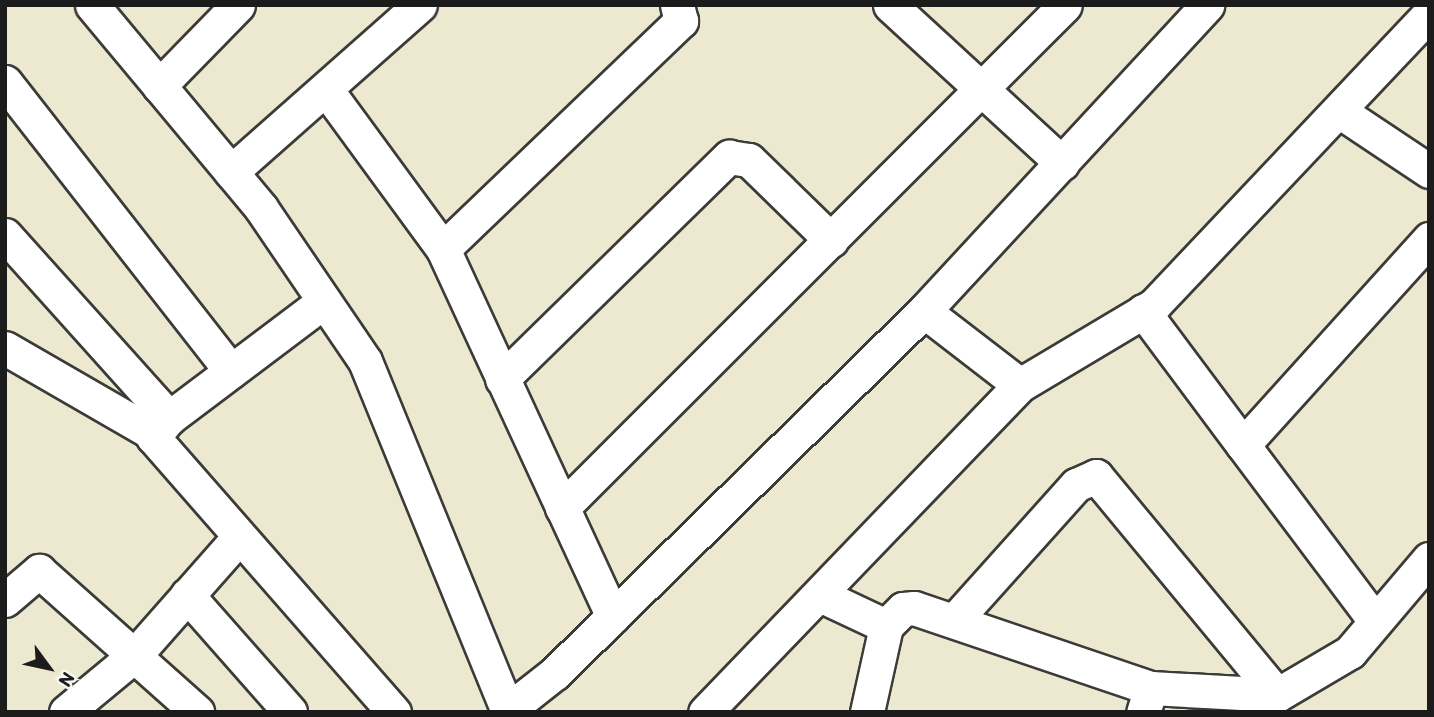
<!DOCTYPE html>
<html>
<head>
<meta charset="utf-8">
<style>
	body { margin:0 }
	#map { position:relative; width:1434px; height:717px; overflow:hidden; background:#ede8d0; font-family:Itim,sans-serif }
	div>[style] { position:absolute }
	.roads { filter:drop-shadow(2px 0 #3b3b37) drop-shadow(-2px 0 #3b3b37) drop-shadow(0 2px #3b3b37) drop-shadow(0 -2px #3b3b37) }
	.minor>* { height:33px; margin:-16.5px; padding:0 16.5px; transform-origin:16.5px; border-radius:16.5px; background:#fff }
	span { translate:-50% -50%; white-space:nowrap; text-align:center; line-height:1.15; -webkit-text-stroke:7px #f6f6f2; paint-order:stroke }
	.frame { position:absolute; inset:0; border:7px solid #1c1c1c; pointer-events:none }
	.north { position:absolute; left:14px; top:633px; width:70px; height:70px; -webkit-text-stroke:5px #f6f6f2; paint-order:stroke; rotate:123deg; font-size:19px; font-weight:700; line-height:28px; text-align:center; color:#1c1c1c }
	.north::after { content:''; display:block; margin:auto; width:24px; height:32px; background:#1c1c1c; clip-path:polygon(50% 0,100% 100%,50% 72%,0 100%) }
</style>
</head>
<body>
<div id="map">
	<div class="roads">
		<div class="minor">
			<div style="left:92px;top:5px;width:264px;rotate:50.2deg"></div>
			<div style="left:261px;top:208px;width:185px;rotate:55.8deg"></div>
			<div style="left:365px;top:361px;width:379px;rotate:67.8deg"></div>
			<div style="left:890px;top:5px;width:234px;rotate:42.6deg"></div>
			<div style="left:5px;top:82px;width:367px;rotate:52deg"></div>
			<div style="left:159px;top:86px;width:113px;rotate:-45.7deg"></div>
			<div style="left:328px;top:92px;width:195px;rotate:53.8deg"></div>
			<div style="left:443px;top:249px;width:405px;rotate:65.2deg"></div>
			<div style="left:1339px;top:111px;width:108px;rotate:33.7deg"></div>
			<div style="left:231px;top:172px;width:252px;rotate:-41.5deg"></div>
			<div style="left:5px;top:235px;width:246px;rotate:48.1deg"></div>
			<div style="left:169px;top:418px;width:194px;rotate:-37deg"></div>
			<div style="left:443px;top:249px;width:330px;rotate:-43.8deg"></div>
			<div style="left:681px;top:21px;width:16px;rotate:-104deg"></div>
			<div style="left:924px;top:311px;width:417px;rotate:-47.2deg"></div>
			<div style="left:1143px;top:311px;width:167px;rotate:53.3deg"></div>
			<div style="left:1243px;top:445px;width:278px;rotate:-47.9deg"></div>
			<div style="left:5px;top:348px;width:170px;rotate:30deg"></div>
			<div style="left:502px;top:379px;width:318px;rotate:-44.4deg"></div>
			<div style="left:729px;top:157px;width:20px;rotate:9deg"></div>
			<div style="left:749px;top:160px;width:115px;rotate:44.3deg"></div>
			<div style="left:1020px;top:385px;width:156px;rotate:-30.8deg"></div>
			<div style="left:1154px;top:305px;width:400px;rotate:-46.6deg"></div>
			<div style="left:169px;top:418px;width:25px;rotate:130deg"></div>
			<div style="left:153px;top:437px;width:366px;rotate:48.8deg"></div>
			<div style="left:1243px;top:445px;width:220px;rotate:53.1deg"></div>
			<div style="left:562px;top:508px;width:711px;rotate:-45deg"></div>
			<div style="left:187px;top:595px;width:156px;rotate:48.6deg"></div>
			<div style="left:820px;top:595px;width:73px;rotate:25.2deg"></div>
			<div style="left:5px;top:600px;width:45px;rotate:-40.5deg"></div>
			<div style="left:39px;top:571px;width:212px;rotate:41.7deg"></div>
			<div style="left:954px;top:621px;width:183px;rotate:-48.1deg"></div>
			<div style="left:1076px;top:485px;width:22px;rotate:-24deg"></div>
			<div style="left:1096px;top:476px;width:284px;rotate:50.4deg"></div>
			<div style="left:1151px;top:688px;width:126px;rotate:3.2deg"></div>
			<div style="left:1277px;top:695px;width:85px;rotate:-30.5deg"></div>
			<div style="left:1350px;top:652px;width:122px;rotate:-49.7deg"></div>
			<div style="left:508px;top:710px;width:60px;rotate:-38.2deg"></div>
			<div style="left:555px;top:673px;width:517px;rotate:-44.45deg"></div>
			<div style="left:924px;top:311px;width:121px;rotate:37.6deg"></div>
			<div style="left:1020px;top:385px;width:454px;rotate:133.9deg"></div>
			<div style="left:66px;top:712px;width:89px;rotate:-39.6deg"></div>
			<div style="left:135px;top:655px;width:156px;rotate:-48.6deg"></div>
			<div style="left:867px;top:712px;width:88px;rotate:-77.5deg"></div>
			<div style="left:886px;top:626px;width:24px;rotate:-45deg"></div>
			<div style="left:903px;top:609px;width:11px;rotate:-5deg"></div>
			<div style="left:914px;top:608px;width:250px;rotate:18.7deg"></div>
			<div style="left:1151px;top:688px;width:25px;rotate:108deg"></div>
		</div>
	</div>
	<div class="frame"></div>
	<div class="north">N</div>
</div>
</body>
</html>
